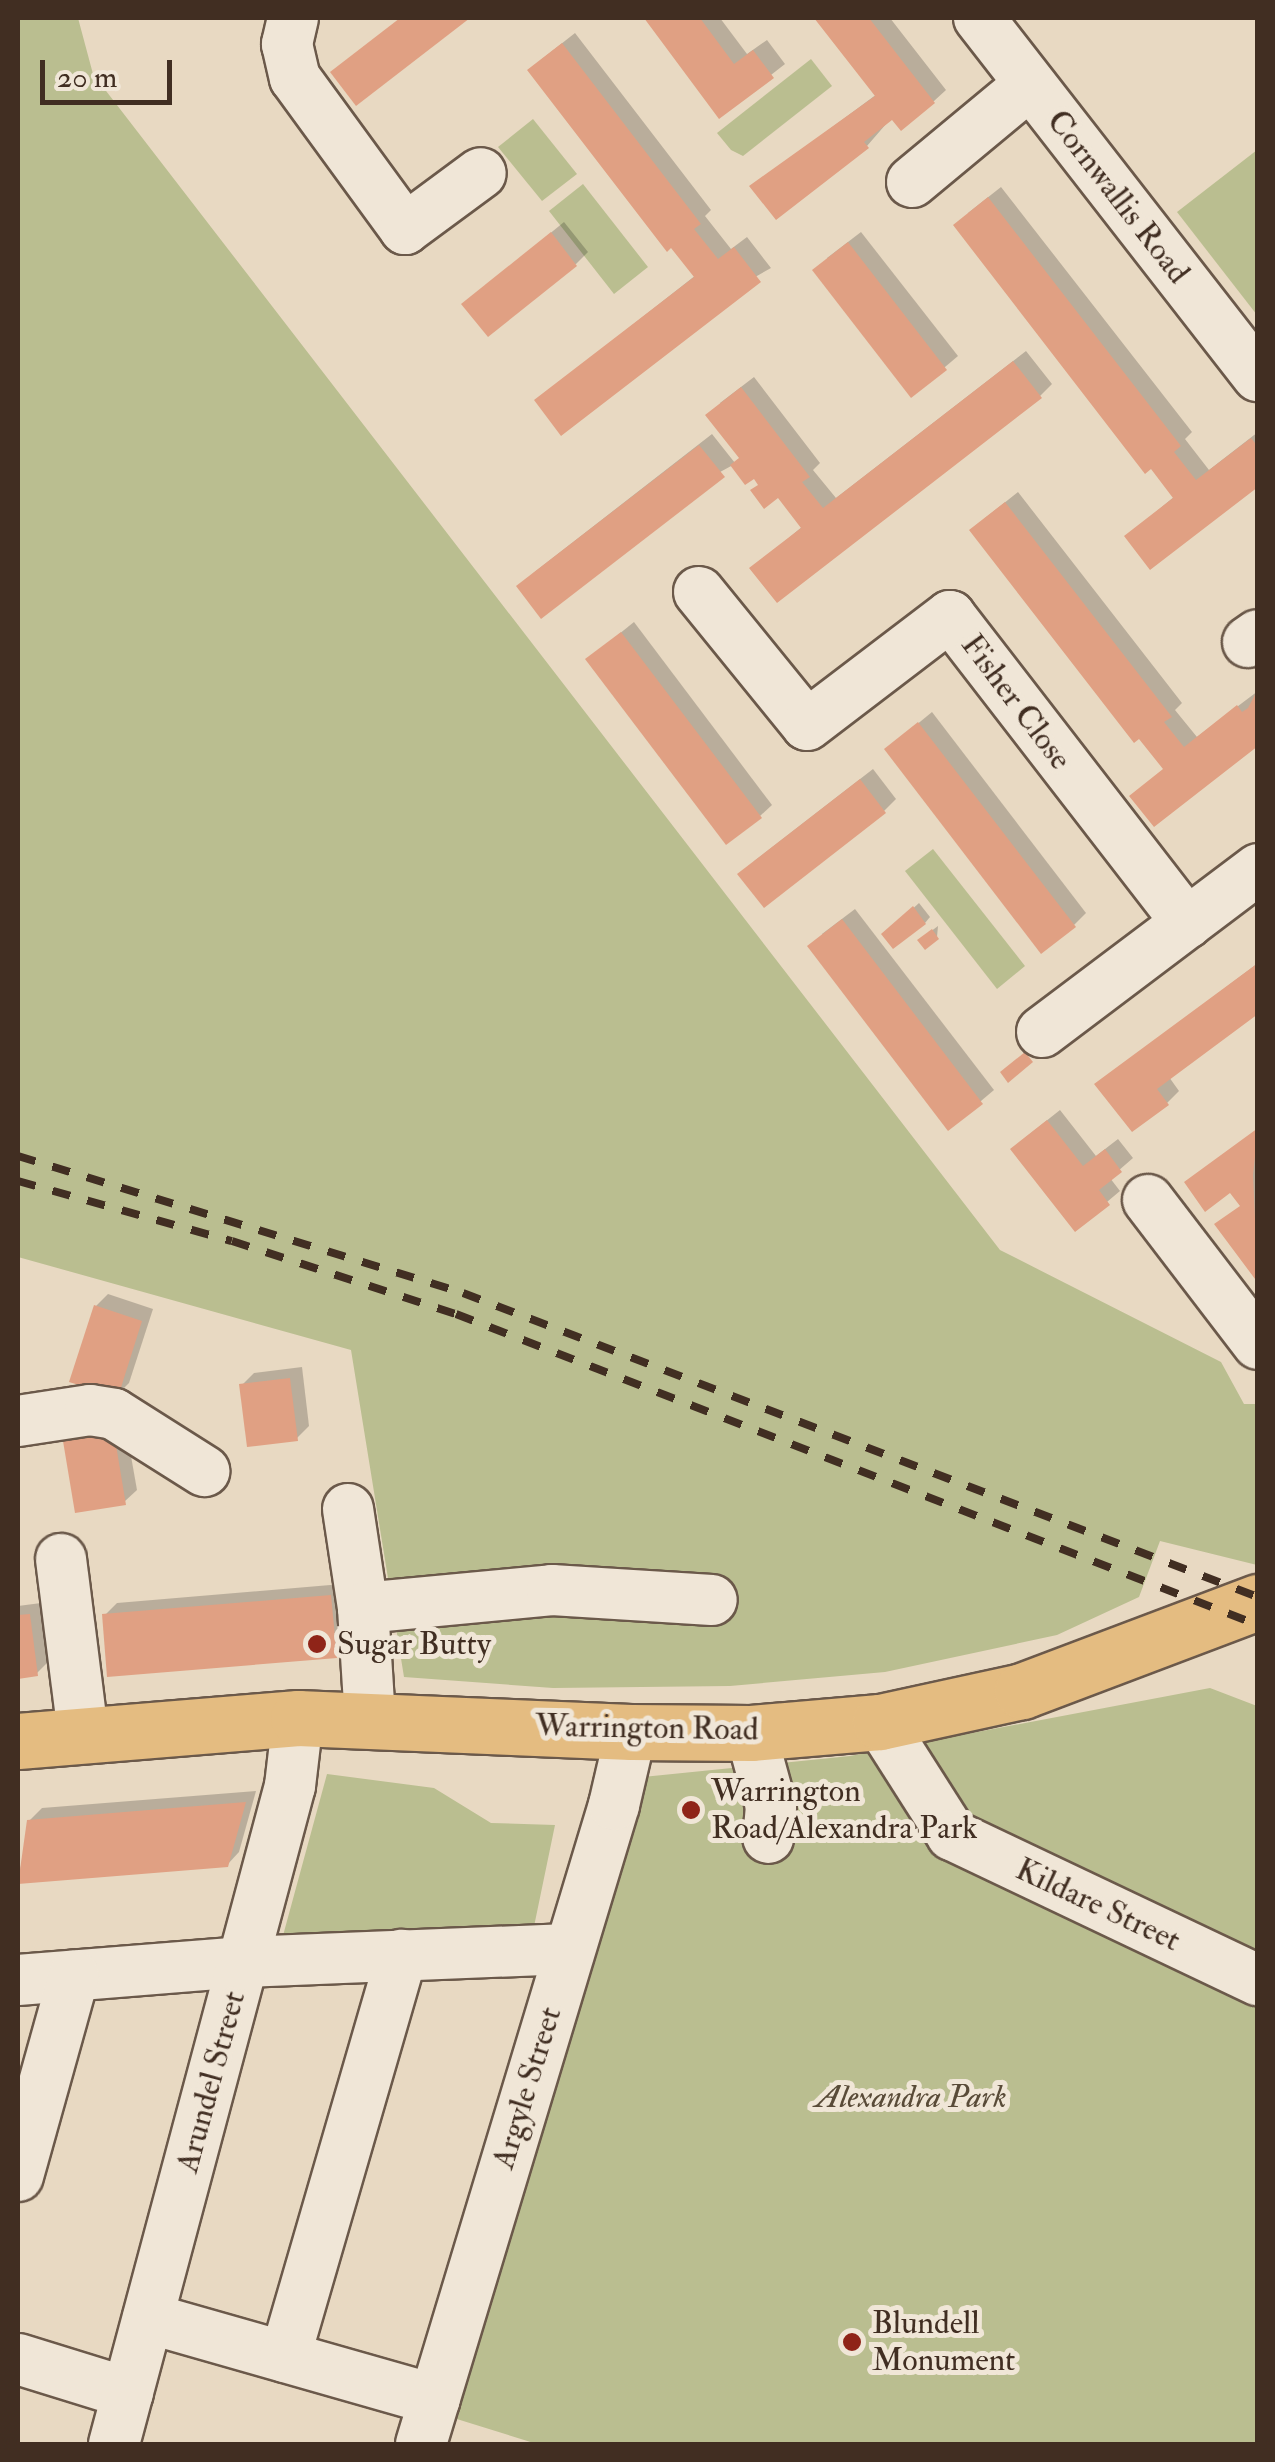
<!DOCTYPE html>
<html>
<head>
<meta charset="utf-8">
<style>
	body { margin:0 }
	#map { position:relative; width:1275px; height:2462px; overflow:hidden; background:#e8d9c2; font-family:"IM FELL Double Pica",serif }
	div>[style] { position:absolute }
	.green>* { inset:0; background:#babe90 }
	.shadow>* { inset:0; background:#0003 }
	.building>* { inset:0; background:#e0a083 }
	.roads { filter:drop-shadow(2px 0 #6b594a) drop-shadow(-2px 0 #6b594a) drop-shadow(0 2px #6b594a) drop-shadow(0 -2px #6b594a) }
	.minor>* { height:50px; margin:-25px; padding:0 25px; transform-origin:25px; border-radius:25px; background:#f0e6d7 }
	.major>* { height:55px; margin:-27.5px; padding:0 27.5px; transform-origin:27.5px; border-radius:27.5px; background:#e4bc81 }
	.rail>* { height:8px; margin-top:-4px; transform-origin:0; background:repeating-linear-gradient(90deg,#412e22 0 18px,transparent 0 36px) }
	.dots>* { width:28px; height:28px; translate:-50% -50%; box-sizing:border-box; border:5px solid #f0e6d7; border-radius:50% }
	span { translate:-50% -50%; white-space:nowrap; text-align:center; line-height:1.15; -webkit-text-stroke:10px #f0e6d7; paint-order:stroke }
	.street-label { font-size:32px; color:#412e22 }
	.poi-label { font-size:32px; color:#412e22 }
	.left { translate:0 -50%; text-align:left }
	.park-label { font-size:32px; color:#594b38; font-style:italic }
	.frame { position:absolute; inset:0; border:20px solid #412e22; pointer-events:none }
	.scale { position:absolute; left:40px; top:60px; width:132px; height:45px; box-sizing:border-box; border:5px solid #412e22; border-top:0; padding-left:12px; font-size:30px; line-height:35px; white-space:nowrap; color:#412e22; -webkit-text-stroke:8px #f0e6d7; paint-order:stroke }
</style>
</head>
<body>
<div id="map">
	<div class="green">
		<div style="clip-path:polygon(18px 18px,78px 18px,93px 74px,1000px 1250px,1221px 1362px,1244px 1404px,1257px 1404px,1257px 1565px,1160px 1541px,1139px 1597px,1057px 1635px,885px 1672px,730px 1686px,553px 1688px,404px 1677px,351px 1350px,18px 1257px)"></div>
		<div style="clip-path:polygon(811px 59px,832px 86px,743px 156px,731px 150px,717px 133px)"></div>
		<div style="clip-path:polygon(533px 119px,577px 174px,542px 201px,498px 147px)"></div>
		<div style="clip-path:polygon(1257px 150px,1257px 315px,1177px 212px)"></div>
		<div style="clip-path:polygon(583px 184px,648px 267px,614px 294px,549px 211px)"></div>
		<div style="clip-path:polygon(933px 849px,1025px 966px,997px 989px,905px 871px)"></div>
		<div style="clip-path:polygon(1210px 1688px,1257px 1706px,1257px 2444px,537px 2444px,431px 2411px,633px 1778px,850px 1756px)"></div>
		<div style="clip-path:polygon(327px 1774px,434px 1788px,491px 1823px,555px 1825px,531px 1941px,281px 1943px)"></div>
	</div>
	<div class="shadow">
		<div style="clip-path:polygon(647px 18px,720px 18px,747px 54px,767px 40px,785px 64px,719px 116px)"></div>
		<div style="clip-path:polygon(817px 18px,890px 18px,946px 90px,934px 101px,893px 116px,867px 146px,776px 217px,753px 186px,877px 94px)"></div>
		<div style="clip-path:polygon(575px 33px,711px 210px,705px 216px,731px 249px,747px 237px,771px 268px,537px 400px,696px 275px,542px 59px)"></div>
		<div style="clip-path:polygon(1001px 187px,1192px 432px,1185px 439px,1209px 470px,1258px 432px,1258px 484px,1127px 536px,1175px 496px,968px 213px)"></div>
		<div style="clip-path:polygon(564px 222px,588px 252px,576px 264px,464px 304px)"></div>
		<div style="clip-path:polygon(861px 232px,958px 356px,912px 395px,827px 258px)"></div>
		<div style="clip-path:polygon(1026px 351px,1052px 384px,1040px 396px,753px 568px,803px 526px,779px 494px,733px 465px,532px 574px,712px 434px,735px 463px,741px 457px,720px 403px,754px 377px,820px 463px,813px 470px,836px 498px)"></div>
		<div style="clip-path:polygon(1018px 492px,1182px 703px,1175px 710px,1197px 737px,1258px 691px,1258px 743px,1165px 768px,984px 519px)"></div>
		<div style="clip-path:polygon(634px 622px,772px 805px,760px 816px,588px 659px)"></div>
		<div style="clip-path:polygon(932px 712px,1086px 913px,1074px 925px,887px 749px)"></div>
		<div style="clip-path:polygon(873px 769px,896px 799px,884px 811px,753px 862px)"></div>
		<div style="clip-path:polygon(919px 903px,930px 917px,925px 923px,885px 934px)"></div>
		<div style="clip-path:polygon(855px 909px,994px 1090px,949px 1128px,822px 934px)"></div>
		<div style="clip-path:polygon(938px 926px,937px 937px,926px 935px)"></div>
		<div style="clip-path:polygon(1258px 963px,1258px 1011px,1169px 1077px,1179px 1091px,1167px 1103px,1097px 1085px)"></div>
		<div style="clip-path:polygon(1060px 1110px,1096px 1156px,1118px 1139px,1133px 1158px,1110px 1178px,1120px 1191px,1076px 1228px,1026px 1137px)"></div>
		<div style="clip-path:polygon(1258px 1129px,1258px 1279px,1242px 1205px)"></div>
		<div style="clip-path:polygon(108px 1294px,153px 1309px,129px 1383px,117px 1395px,96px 1306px)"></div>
		<div style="clip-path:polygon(302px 1367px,309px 1426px,297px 1438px,242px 1385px,254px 1373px)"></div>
		<div style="clip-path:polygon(125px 1422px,137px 1490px,124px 1502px,66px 1442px,78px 1430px)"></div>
		<div style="clip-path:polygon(342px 1584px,348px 1644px,335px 1656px,105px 1615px,117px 1603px)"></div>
		<div style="clip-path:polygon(41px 1603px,48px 1662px,36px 1674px,18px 1676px,18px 1606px)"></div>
		<div style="clip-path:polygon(256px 1791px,239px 1852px,227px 1865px,18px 1882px,29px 1821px,42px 1808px)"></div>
	</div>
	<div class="building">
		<div style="clip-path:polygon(400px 18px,470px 18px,356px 106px,330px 72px)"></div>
		<div style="clip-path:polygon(644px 18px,700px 18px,734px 64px,753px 50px,774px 78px,719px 119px)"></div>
		<div style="clip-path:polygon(814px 18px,869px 18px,935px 103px,901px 131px,892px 120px,864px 142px,869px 148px,776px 220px,749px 186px,875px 96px)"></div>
		<div style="clip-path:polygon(562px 43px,701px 224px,694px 229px,718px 259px,734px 247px,761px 282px,561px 436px,534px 400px,694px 277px,671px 248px,667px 252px,527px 70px)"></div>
		<div style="clip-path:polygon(988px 197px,1181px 446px,1174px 452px,1196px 480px,1251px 438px,1258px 447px,1258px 487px,1150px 570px,1124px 536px,1173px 498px,1151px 469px,1145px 474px,953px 225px)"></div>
		<div style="clip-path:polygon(551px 232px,577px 266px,488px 337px,461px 304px)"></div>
		<div style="clip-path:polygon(848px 242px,947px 370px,911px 398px,812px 270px)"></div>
		<div style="clip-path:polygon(1013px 361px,1042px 398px,777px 603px,749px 568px,801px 528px,778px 498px,764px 509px,750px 490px,758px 485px,754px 479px,745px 485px,730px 465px,739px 458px,705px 415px,741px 387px,810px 477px,802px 482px,823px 508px)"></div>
		<div style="clip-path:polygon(699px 445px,725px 477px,541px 619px,516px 586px)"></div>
		<div style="clip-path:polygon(1005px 502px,1172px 717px,1164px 722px,1184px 747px,1237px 705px,1242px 712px,1248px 708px,1258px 689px,1258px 746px,1154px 827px,1129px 796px,1163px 769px,1139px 739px,1134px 743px,969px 530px)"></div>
		<div style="clip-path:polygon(621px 632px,762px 818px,726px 845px,585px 659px)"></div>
		<div style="clip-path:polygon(918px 722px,1076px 927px,1041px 954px,884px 749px)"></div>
		<div style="clip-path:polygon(860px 779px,886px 813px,764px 908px,737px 874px)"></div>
		<div style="clip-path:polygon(913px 906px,926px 924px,893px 949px,881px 934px)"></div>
		<div style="clip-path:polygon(842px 919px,983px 1104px,948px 1131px,807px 946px)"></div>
		<div style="clip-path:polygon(932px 929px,939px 939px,925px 950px,917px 940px)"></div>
		<div style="clip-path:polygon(1258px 963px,1258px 1014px,1157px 1089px,1169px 1105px,1132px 1132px,1094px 1084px)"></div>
		<div style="clip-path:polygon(1025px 1052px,1033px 1062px,1008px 1083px,1000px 1072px)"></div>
		<div style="clip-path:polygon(1047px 1120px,1083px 1166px,1105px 1149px,1122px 1172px,1099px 1190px,1110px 1205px,1075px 1232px,1010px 1149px)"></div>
		<div style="clip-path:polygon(1258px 1128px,1253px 1175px,1258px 1283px,1214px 1224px,1240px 1206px,1230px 1193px,1205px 1212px,1184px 1182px)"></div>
		<div style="clip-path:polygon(94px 1305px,142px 1321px,118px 1397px,69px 1382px)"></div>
		<div style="clip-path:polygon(290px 1378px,298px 1441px,247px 1447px,239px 1384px)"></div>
		<div style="clip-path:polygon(114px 1433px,126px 1505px,75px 1513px,63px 1441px)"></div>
		<div style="clip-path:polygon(331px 1595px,337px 1658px,107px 1677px,102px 1614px)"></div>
		<div style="clip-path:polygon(30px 1614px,38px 1676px,18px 1679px,18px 1615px)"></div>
		<div style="clip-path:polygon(246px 1802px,228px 1867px,18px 1884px,27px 1820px)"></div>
	</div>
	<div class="roads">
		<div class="minor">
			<div style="left:293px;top:18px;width:27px;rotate:103deg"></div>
			<div style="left:287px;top:44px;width:35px;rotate:77deg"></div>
			<div style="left:295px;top:78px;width:187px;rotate:53.9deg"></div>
			<div style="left:405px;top:229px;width:94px;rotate:-36.4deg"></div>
			<div style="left:979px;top:18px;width:454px;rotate:52.1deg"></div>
			<div style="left:912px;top:182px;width:153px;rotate:-39.7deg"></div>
			<div style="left:699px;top:592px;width:171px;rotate:50.9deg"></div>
			<div style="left:807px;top:725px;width:180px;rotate:-37.3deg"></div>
			<div style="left:950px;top:616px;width:388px;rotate:52.3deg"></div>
			<div style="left:1248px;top:642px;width:12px;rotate:-35deg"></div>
			<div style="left:1042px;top:1032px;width:271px;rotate:-37deg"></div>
			<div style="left:1148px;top:1200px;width:181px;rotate:52.6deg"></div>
			<div style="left:18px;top:1421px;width:73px;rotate:-8.7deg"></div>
			<div style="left:90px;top:1410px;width:24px;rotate:9deg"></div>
			<div style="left:114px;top:1414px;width:107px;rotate:32.3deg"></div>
			<div style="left:348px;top:1509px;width:100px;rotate:81.4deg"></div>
			<div style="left:363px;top:1608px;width:110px;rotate:86.4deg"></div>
			<div style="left:61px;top:1559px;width:176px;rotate:82.8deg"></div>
			<div style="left:363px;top:1608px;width:190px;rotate:-5.4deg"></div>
			<div style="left:552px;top:1590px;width:160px;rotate:3.6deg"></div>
			<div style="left:880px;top:1722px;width:134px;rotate:57.5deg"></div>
			<div style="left:952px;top:1835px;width:339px;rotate:25.4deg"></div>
			<div style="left:751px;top:1733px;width:76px;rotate:74.7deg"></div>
			<div style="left:771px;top:1806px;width:32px;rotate:95deg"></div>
			<div style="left:18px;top:1980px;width:227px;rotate:-4.6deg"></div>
			<div style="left:244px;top:1962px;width:325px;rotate:-2.3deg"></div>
			<div style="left:18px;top:2176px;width:208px;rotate:-74.4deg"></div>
			<div style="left:148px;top:2318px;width:298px;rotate:15.9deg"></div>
			<div style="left:285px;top:2357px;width:419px;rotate:-73.8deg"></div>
			<div style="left:18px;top:2359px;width:115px;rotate:17.2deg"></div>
			<div style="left:114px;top:2444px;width:681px;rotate:-75.03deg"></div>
			<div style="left:290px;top:1786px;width:68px;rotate:-83.3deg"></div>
			<div style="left:421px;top:2444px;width:668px;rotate:-73.19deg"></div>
			<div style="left:614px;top:1805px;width:75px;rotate:-76.9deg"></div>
		</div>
		<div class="major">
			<div style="left:18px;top:1741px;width:281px;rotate:-4.7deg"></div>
			<div style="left:298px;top:1718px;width:333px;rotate:2.4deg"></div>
			<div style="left:631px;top:1732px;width:120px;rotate:0.5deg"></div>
			<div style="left:751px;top:1733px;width:129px;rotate:-4.9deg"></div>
			<div style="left:880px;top:1722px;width:145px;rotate:-12.3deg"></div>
			<div style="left:1022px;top:1691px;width:252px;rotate:-20.7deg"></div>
		</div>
	</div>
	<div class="rail">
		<div style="left:18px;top:1156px;width:466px;rotate:17.1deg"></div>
		<div style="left:463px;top:1293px;width:851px;rotate:20.93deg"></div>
		<div style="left:18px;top:1181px;width:222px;rotate:15.7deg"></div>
		<div style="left:232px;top:1241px;width:236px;rotate:18.1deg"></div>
		<div style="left:456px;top:1314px;width:860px;rotate:21.2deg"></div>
	</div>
	<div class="dots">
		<div style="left:317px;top:1644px;background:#8f2418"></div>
		<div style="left:691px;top:1810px;background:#8f2418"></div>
		<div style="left:852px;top:2342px;background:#8f2418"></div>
	</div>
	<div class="street-label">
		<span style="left:1118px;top:197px;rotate:52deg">Cornwallis Road</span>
		<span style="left:1016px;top:702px;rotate:53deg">Fisher Close</span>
		<span style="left:647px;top:1728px;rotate:1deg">Warrington Road</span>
		<span style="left:1098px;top:1905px;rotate:25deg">Kildare Street</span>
		<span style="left:211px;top:2082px;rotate:-75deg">Arundel Street</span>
		<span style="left:527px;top:2088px;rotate:-73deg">Argyle Street</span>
	</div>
	<div class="poi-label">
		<span class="left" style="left:337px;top:1644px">Sugar Butty</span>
		<span class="left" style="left:711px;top:1810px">Warrington<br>Road/Alexandra Park</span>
		<span class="left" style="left:872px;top:2342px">Blundell<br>Monument</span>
	</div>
	<div class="park-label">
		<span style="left:911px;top:2097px">Alexandra Park</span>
	</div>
	<div class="frame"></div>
	<div class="scale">20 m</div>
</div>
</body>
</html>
